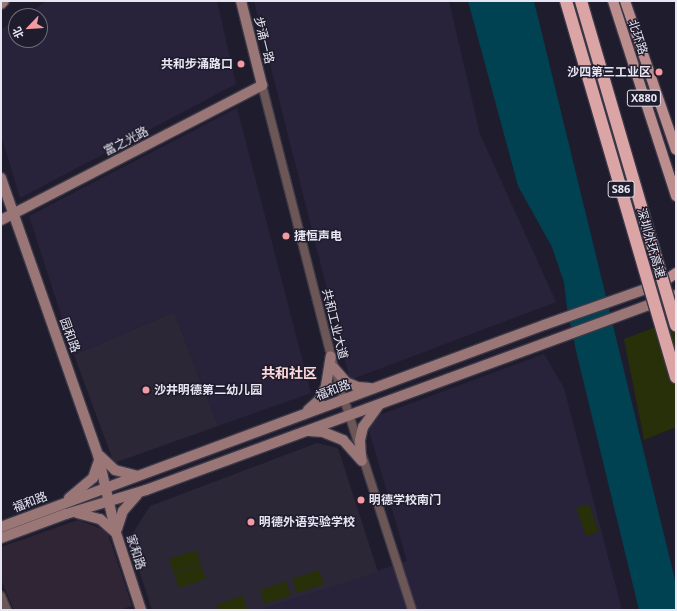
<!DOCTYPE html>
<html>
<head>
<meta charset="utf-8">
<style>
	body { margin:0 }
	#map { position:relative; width:677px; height:611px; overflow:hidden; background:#1f1c2d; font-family:"Open Sans","Noto Sans SC",sans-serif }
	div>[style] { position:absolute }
	.commercial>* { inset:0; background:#2f2534 }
	.built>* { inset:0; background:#28233b }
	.education>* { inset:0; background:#2b2737 }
	.green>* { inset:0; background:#273009 }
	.water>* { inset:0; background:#004252 }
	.roads { filter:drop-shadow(1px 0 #3b3849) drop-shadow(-1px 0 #3b3849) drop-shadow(0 1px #3b3849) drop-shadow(0 -1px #3b3849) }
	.street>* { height:8px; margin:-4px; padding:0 4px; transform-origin:4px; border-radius:4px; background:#6d5756 }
	.secondary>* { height:10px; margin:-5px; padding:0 5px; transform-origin:5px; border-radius:5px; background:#9a7776 }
	.primary>* { height:10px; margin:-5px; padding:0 5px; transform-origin:5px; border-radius:5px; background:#bc8f8e }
	.bridges { filter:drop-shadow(1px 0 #3b3849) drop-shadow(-1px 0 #3b3849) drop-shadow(0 1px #3b3849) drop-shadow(0 -1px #3b3849) }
	.highway-bridge>* { height:12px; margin:-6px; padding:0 6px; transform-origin:6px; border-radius:6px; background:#dca5a5 }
	.dots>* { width:11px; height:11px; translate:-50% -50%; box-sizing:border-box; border:2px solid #1f1c2d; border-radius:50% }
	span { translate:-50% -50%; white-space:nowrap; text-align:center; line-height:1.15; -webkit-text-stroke:3px #1f1c2d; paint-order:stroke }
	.shield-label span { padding:1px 3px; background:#1f1c2d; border:1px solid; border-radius:3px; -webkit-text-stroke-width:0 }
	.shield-label { font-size:11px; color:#e7e6f2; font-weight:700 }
	.street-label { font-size:12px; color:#e7e6f2 }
	.poi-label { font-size:12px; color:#e7e6f2; font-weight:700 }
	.right { translate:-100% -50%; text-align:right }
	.left { translate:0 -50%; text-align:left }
	.quarter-label { font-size:14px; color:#fedadc; font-weight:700 }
	.frame { position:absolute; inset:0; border:2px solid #e7e6f2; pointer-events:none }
	.north { position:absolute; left:8px; top:8px; width:40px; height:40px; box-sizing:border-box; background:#1f1c2d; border:1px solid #6f6d7c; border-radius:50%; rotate:245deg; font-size:11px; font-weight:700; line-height:16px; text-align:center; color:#e7e6f2 }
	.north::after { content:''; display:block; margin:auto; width:14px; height:18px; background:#f49aa2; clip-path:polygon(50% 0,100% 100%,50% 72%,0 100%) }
</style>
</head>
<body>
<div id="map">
	<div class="commercial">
		<div style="clip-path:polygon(78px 520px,107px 531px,132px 606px,119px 610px,14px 610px,1px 580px,1px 547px)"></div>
	</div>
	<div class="built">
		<div style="clip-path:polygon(47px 1px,217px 1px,236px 84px,20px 198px,1px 135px,1px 29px,16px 20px,16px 40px,40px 40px,40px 16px,23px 16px)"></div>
		<div style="clip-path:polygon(254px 1px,449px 1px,480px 134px,556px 302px,350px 380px)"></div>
		<div style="clip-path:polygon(237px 108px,311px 393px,218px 426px,174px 312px,74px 355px,29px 216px)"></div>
		<div style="clip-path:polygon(544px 354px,564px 388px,622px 610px,258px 610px,407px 561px,366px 420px)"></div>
	</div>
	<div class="education">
		<div style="clip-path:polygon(174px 312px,218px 426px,114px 463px,74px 355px)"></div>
		<div style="clip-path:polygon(317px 443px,338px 448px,378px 572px,258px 610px,152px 610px,129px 539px,150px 506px)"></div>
	</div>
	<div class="green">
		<div style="clip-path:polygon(676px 319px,676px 427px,644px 440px,624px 339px)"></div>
		<div style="clip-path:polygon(589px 504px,599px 532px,586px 536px,576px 508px)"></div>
		<div style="clip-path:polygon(196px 550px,201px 564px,174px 573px,169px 559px)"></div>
		<div style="clip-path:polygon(201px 565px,206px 579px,179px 588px,174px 574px)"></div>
		<div style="clip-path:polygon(319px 570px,324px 584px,297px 593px,292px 579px)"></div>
		<div style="clip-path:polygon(286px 581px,291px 595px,264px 604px,260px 590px)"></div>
		<div style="clip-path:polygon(243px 595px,247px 609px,218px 610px,216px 605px)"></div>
	</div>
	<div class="water">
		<div style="clip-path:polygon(468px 1px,534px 1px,676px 584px,676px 610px,639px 610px,577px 355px,567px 308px,564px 282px,552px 247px,518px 186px)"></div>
	</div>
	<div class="roads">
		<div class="street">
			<div style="left:262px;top:85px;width:292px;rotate:75.7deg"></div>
			<div style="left:334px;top:368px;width:254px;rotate:72.1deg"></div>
			<div style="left:1px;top:596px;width:15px;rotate:67deg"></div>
		</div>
		<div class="secondary">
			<div style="left:1px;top:4px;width:4px;rotate:-45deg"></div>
			<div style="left:1px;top:178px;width:293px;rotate:70.7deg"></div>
			<div style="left:98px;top:455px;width:80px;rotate:77deg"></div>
			<div style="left:116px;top:533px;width:81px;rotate:72deg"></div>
			<div style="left:1px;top:220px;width:294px;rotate:-27.3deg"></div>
			<div style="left:262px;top:85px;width:87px;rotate:-104deg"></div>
			<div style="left:334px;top:368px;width:18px;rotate:49deg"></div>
			<div style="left:346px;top:382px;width:13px;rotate:23deg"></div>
			<div style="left:358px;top:387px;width:12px;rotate:5deg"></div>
			<div style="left:308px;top:410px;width:15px;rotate:-42deg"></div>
			<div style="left:319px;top:400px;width:16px;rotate:-63deg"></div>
			<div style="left:326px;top:386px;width:30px;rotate:-81deg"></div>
			<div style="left:309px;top:431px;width:14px;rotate:4deg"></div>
			<div style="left:323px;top:432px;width:22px;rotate:22deg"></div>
			<div style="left:343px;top:440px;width:28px;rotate:48deg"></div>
			<div style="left:100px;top:456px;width:21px;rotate:43deg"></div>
			<div style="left:115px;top:470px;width:23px;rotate:15deg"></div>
			<div style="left:361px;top:459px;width:19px;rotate:-93deg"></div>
			<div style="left:360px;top:440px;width:13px;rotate:-77deg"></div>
			<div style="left:363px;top:427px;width:27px;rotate:-54deg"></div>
			<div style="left:69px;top:498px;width:31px;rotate:-40deg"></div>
			<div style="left:93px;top:478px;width:18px;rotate:-71deg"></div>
			<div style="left:77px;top:513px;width:24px;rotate:15deg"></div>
			<div style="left:100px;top:519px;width:20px;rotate:41deg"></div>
			<div style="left:1px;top:527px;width:579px;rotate:-20.41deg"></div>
			<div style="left:544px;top:325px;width:120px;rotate:-19.5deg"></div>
			<div style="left:117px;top:529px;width:19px;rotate:-72deg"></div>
			<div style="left:123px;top:511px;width:21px;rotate:-49deg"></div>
			<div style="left:1px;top:538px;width:69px;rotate:-20.3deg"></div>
			<div style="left:66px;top:514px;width:84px;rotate:-16.7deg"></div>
			<div style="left:146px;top:490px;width:565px;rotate:-20.2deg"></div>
		</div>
		<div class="primary">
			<div style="left:613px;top:1px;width:205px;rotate:72.1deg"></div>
			<div style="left:625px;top:1px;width:157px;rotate:71.1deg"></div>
			<div style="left:659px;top:285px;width:21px;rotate:-35deg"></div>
		</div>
	</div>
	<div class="bridges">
		<div class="highway-bridge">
			<div style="left:566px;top:1px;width:392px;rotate:73.7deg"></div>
			<div style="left:581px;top:1px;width:338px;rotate:73.7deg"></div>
		</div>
	</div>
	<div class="dots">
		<div style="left:241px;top:64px;background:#f49aa2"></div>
		<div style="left:659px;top:72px;background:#f49aa2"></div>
		<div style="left:286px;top:236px;background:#f49aa2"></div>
		<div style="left:146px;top:390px;background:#f49aa2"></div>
		<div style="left:361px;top:500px;background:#f49aa2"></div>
		<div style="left:251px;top:522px;background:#f49aa2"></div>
	</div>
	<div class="shield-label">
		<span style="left:644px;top:98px">X880</span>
		<span style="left:621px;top:189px">S86</span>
	</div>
	<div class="street-label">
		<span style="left:638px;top:37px;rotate:72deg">北环路</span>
		<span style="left:264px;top:40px;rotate:76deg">步涌一路</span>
		<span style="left:126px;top:141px;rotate:-27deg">富之光路</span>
		<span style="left:651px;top:243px;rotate:74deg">深圳外环高速</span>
		<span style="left:335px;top:324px;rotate:76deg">共和工业大道</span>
		<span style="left:70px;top:335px;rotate:70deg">园和路</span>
		<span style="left:333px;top:390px;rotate:-21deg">福和路</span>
		<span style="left:30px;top:502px;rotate:-21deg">福和路</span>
		<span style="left:136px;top:552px;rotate:72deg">家和路</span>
	</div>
	<div class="poi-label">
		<span class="right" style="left:233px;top:64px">共和步涌路口</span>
		<span class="right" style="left:651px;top:72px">沙四第三工业区</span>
		<span class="left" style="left:294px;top:236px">捷恒声电</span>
		<span class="left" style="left:154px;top:390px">沙井明德第二幼儿园</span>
		<span class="left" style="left:369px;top:500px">明德学校南门</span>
		<span class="left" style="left:259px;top:522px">明德外语实验学校</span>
	</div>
	<div class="quarter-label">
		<span style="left:289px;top:373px">共和社区</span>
	</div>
	<div class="frame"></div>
	<div class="north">北</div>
</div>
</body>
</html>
